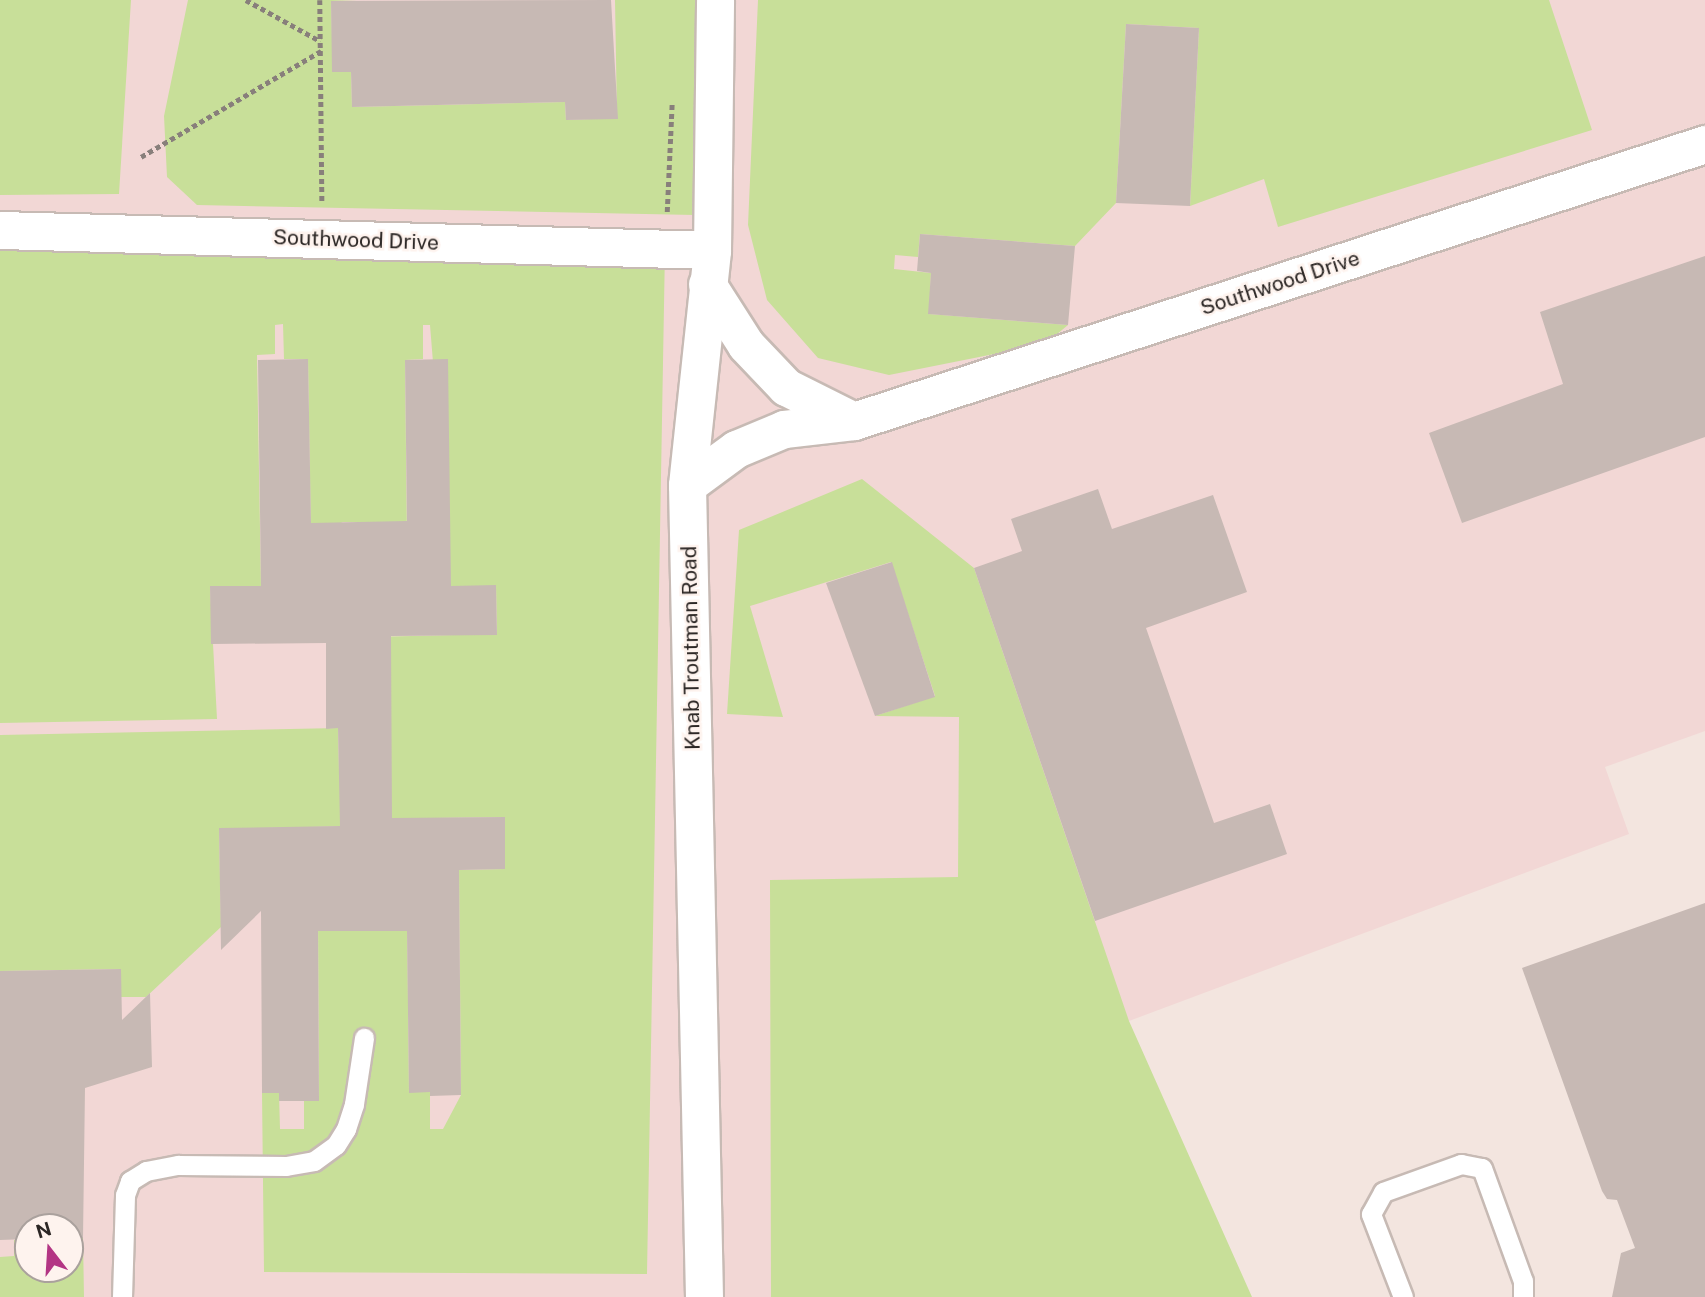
<!DOCTYPE html>
<html>
<head>
<meta charset="utf-8">
<style>
	body { margin:0 }
	#map { position:relative; width:1705px; height:1297px; overflow:hidden; background:#f3e5df; font-family:"Public Sans",sans-serif }
	div>[style] { position:absolute }
	.medical>* { inset:0; background:#f2d7d5 }
	.green>* { inset:0; background:#c8df99 }
	.building>* { inset:0; background:#c7b9b4 }
	.path>* { height:4.5px; margin-top:-2.25px; transform-origin:0; background:repeating-linear-gradient(90deg,#887f7b 0 5px,transparent 0 8.5px) }
	.roads { filter:drop-shadow(2px 0 #c7bab4) drop-shadow(-2px 0 #c7bab4) drop-shadow(0 2px #c7bab4) drop-shadow(0 -2px #c7bab4) }
	.service>* { height:19px; margin:-9.5px; padding:0 9.5px; transform-origin:9.5px; border-radius:9.5px; background:#fff }
	.minor>* { height:37px; margin:-18.5px; padding:0 18.5px; transform-origin:18.5px; border-radius:18.5px; background:#fff }
	span { translate:-50% -50%; white-space:nowrap; text-align:center; line-height:1.15; -webkit-text-stroke:5px #fef3ee; paint-order:stroke }
	.street-label { font-size:21px; color:#2b2624 }
	.north { position:absolute; left:14px; top:1213px; width:70px; height:70px; box-sizing:border-box; background:#fef3ee; border:2px solid #aaa19d; border-radius:50%; rotate:343deg; font-size:19px; font-weight:700; line-height:28px; text-align:center; color:#2b2624 }
	.north::after { content:''; display:block; margin:auto; width:24px; height:32px; background:#b33584; clip-path:polygon(50% 0,100% 100%,50% 72%,0 100%) }
</style>
</head>
<body>
<div id="map">
	<div class="medical">
		<div style="clip-path:polygon(evenodd,0 0,1705px 0,1705px 731px,1605px 767px,1629px 834px,1129px 1021px,772px 1140px,771px 1297px,0 1297px,0 0,28px 1227px,70px 1227px,70px 1269px,28px 1269px,28px 1227px)"></div>
	</div>
	<div class="green">
		<div style="clip-path:polygon(0 0,131px 0,119px 194px,0 195px)"></div>
		<div style="clip-path:polygon(188px 0,357px 0,331px 1px,333px 72px,351px 72px,352px 107px,565px 102px,566px 120px,617px 118px,615px 0,699px 0,695px 215px,197px 205px,167px 177px,164px 116px)"></div>
		<div style="clip-path:polygon(758px 0,1549px 0,1592px 130px,1278px 227px,1264px 179px,1190px 206px,1199px 28px,1126px 24px,1116px 203px,1075px 246px,920px 234px,918px 257px,895px 255px,894px 269px,931px 273px,929px 314px,1068px 325px,1045px 344px,889px 375px,818px 358px,767px 300px,748px 225px)"></div>
		<div style="clip-path:polygon(0 243px,665px 249px,647px 1274px,264px 1272px,262px 1093px,279px 1093px,280px 1129px,304px 1129px,304px 1101px,319px 1101px,318px 919px,407px 911px,409px 1092px,430px 1092px,430px 1129px,443px 1129px,461px 1095px,459px 870px,505px 869px,504px 817px,366px 819px,369px 637px,497px 634px,496px 586px,451px 586px,430px 325px,423px 325px,423px 359px,405px 360px,407px 540px,371px 522px,343px 522px,311px 536px,308px 359px,284px 359px,283px 324px,275px 325px,275px 354px,257px 355px,261px 586px,210px 587px,217px 719px,0 723px)"></div>
		<div style="clip-path:polygon(862px 479px,974px 568px,1129px 1021px,1252px 1297px,771px 1297px,770px 880px,958px 877px,959px 717px,875px 716px,935px 696px,891px 562px,750px 606px,783px 717px,727px 714px,739px 530px)"></div>
		<div style="clip-path:polygon(338px 728px,339px 770px,355px 770px,356px 826px,219px 829px,221px 927px,146px 997px,121px 997px,120px 969px,0 971px,0 735px)"></div>
		<div style="clip-path:polygon(70px 1238px,83px 1238px,84px 1297px,0 1297px,0 1257px,14px 1256px,14px 1240px,28px 1239px,28px 1269px,70px 1269px)"></div>
	</div>
	<div class="building">
		<div style="clip-path:polygon(611px 0,618px 119px,566px 120px,565px 102px,352px 107px,351px 72px,332px 72px,331px 1px)"></div>
		<div style="clip-path:polygon(1126px 24px,1199px 28px,1190px 206px,1116px 203px)"></div>
		<div style="clip-path:polygon(920px 234px,1075px 246px,1068px 325px,928px 314px,931px 273px,917px 271px)"></div>
		<div style="clip-path:polygon(1705px 256px,1705px 437px,1462px 523px,1429px 433px,1563px 384px,1540px 312px)"></div>
		<div style="clip-path:polygon(308px 359px,311px 523px,407px 521px,405px 360px,448px 359px,451px 586px,496px 585px,497px 635px,391px 636px,392px 818px,505px 817px,505px 869px,459px 870px,461px 1095px,430px 1096px,430px 1092px,409px 1093px,407px 931px,318px 931px,319px 1101px,279px 1101px,279px 1093px,262px 1093px,261px 911px,221px 950px,219px 828px,340px 826px,338px 728px,326px 729px,326px 643px,211px 644px,210px 586px,261px 586px,258px 360px)"></div>
		<div style="clip-path:polygon(1098px 489px,1112px 529px,1213px 495px,1247px 592px,1146px 628px,1214px 823px,1270px 804px,1287px 854px,1095px 921px,974px 568px,1022px 551px,1011px 519px)"></div>
		<div style="clip-path:polygon(892px 562px,935px 697px,875px 716px,826px 583px)"></div>
		<div style="clip-path:polygon(1705px 903px,1705px 1297px,1612px 1297px,1621px 1253px,1635px 1248px,1617px 1200px,1607px 1199px,1602px 1191px,1522px 968px)"></div>
		<div style="clip-path:polygon(121px 969px,122px 1020px,150px 993px,152px 1067px,85px 1088px,83px 1238px,70px 1238px,70px 1227px,28px 1227px,28px 1239px,0 1240px,0 971px)"></div>
	</div>
	<div class="path">
		<div style="left:246px;top:0;width:85px;rotate:29deg"></div>
		<div style="left:320px;top:0;width:202px;rotate:89.4deg"></div>
		<div style="left:141px;top:157px;width:209px;rotate:-30.5deg"></div>
		<div style="left:667px;top:212px;width:110px;rotate:-87.4deg"></div>
	</div>
	<div class="roads">
		<div class="service">
			<div style="left:122px;top:1297px;width:102px;rotate:-88.3deg"></div>
			<div style="left:125px;top:1195px;width:15px;rotate:-70deg"></div>
			<div style="left:130px;top:1181px;width:19px;rotate:-32deg"></div>
			<div style="left:146px;top:1171px;width:33px;rotate:-11deg"></div>
			<div style="left:178px;top:1165px;width:108px;rotate:0.5deg"></div>
			<div style="left:286px;top:1166px;width:28px;rotate:-10deg"></div>
			<div style="left:314px;top:1161px;width:27px;rotate:-36deg"></div>
			<div style="left:336px;top:1145px;width:19px;rotate:-58deg"></div>
			<div style="left:346px;top:1129px;width:26px;rotate:-72deg"></div>
			<div style="left:354px;top:1104px;width:67px;rotate:-81.4deg"></div>
			<div style="left:1403px;top:1297px;width:89px;rotate:-111.1deg"></div>
			<div style="left:1371px;top:1214px;width:25px;rotate:-61deg"></div>
			<div style="left:1383px;top:1192px;width:83px;rotate:-19.7deg"></div>
			<div style="left:1461px;top:1164px;width:21px;rotate:11deg"></div>
			<div style="left:1482px;top:1168px;width:120px;rotate:70.1deg"></div>
			<div style="left:1523px;top:1281px;width:16px;rotate:90deg"></div>
		</div>
		<div class="minor">
			<div style="left:0;top:230px;width:712px;rotate:1.61deg"></div>
			<div style="left:707px;top:284px;width:72px;rotate:57.4deg"></div>
			<div style="left:746px;top:345px;width:58px;rotate:46.4deg"></div>
			<div style="left:786px;top:387px;width:76px;rotate:26.6deg"></div>
			<div style="left:687px;top:485px;width:61px;rotate:-36.3deg"></div>
			<div style="left:736px;top:449px;width:52px;rotate:-22.6deg"></div>
			<div style="left:784px;top:429px;width:70px;rotate:-6.5deg"></div>
			<div style="left:854px;top:421px;width:895px;rotate:-18.03deg"></div>
			<div style="left:704px;top:1297px;width:812px;rotate:-91.2deg"></div>
			<div style="left:687px;top:485px;width:236px;rotate:-83.9deg"></div>
			<div style="left:712px;top:250px;width:250px;rotate:-89.3deg"></div>
		</div>
	</div>
	<div class="street-label">
		<span style="left:356px;top:240px;rotate:2deg">Southwood Drive</span>
		<span style="left:1280px;top:283px;rotate:-18deg">Southwood Drive</span>
		<span style="left:691px;top:648px;rotate:-91deg">Knab Troutman Road</span>
	</div>
	<div class="north">N</div>
</div>
</body>
</html>
